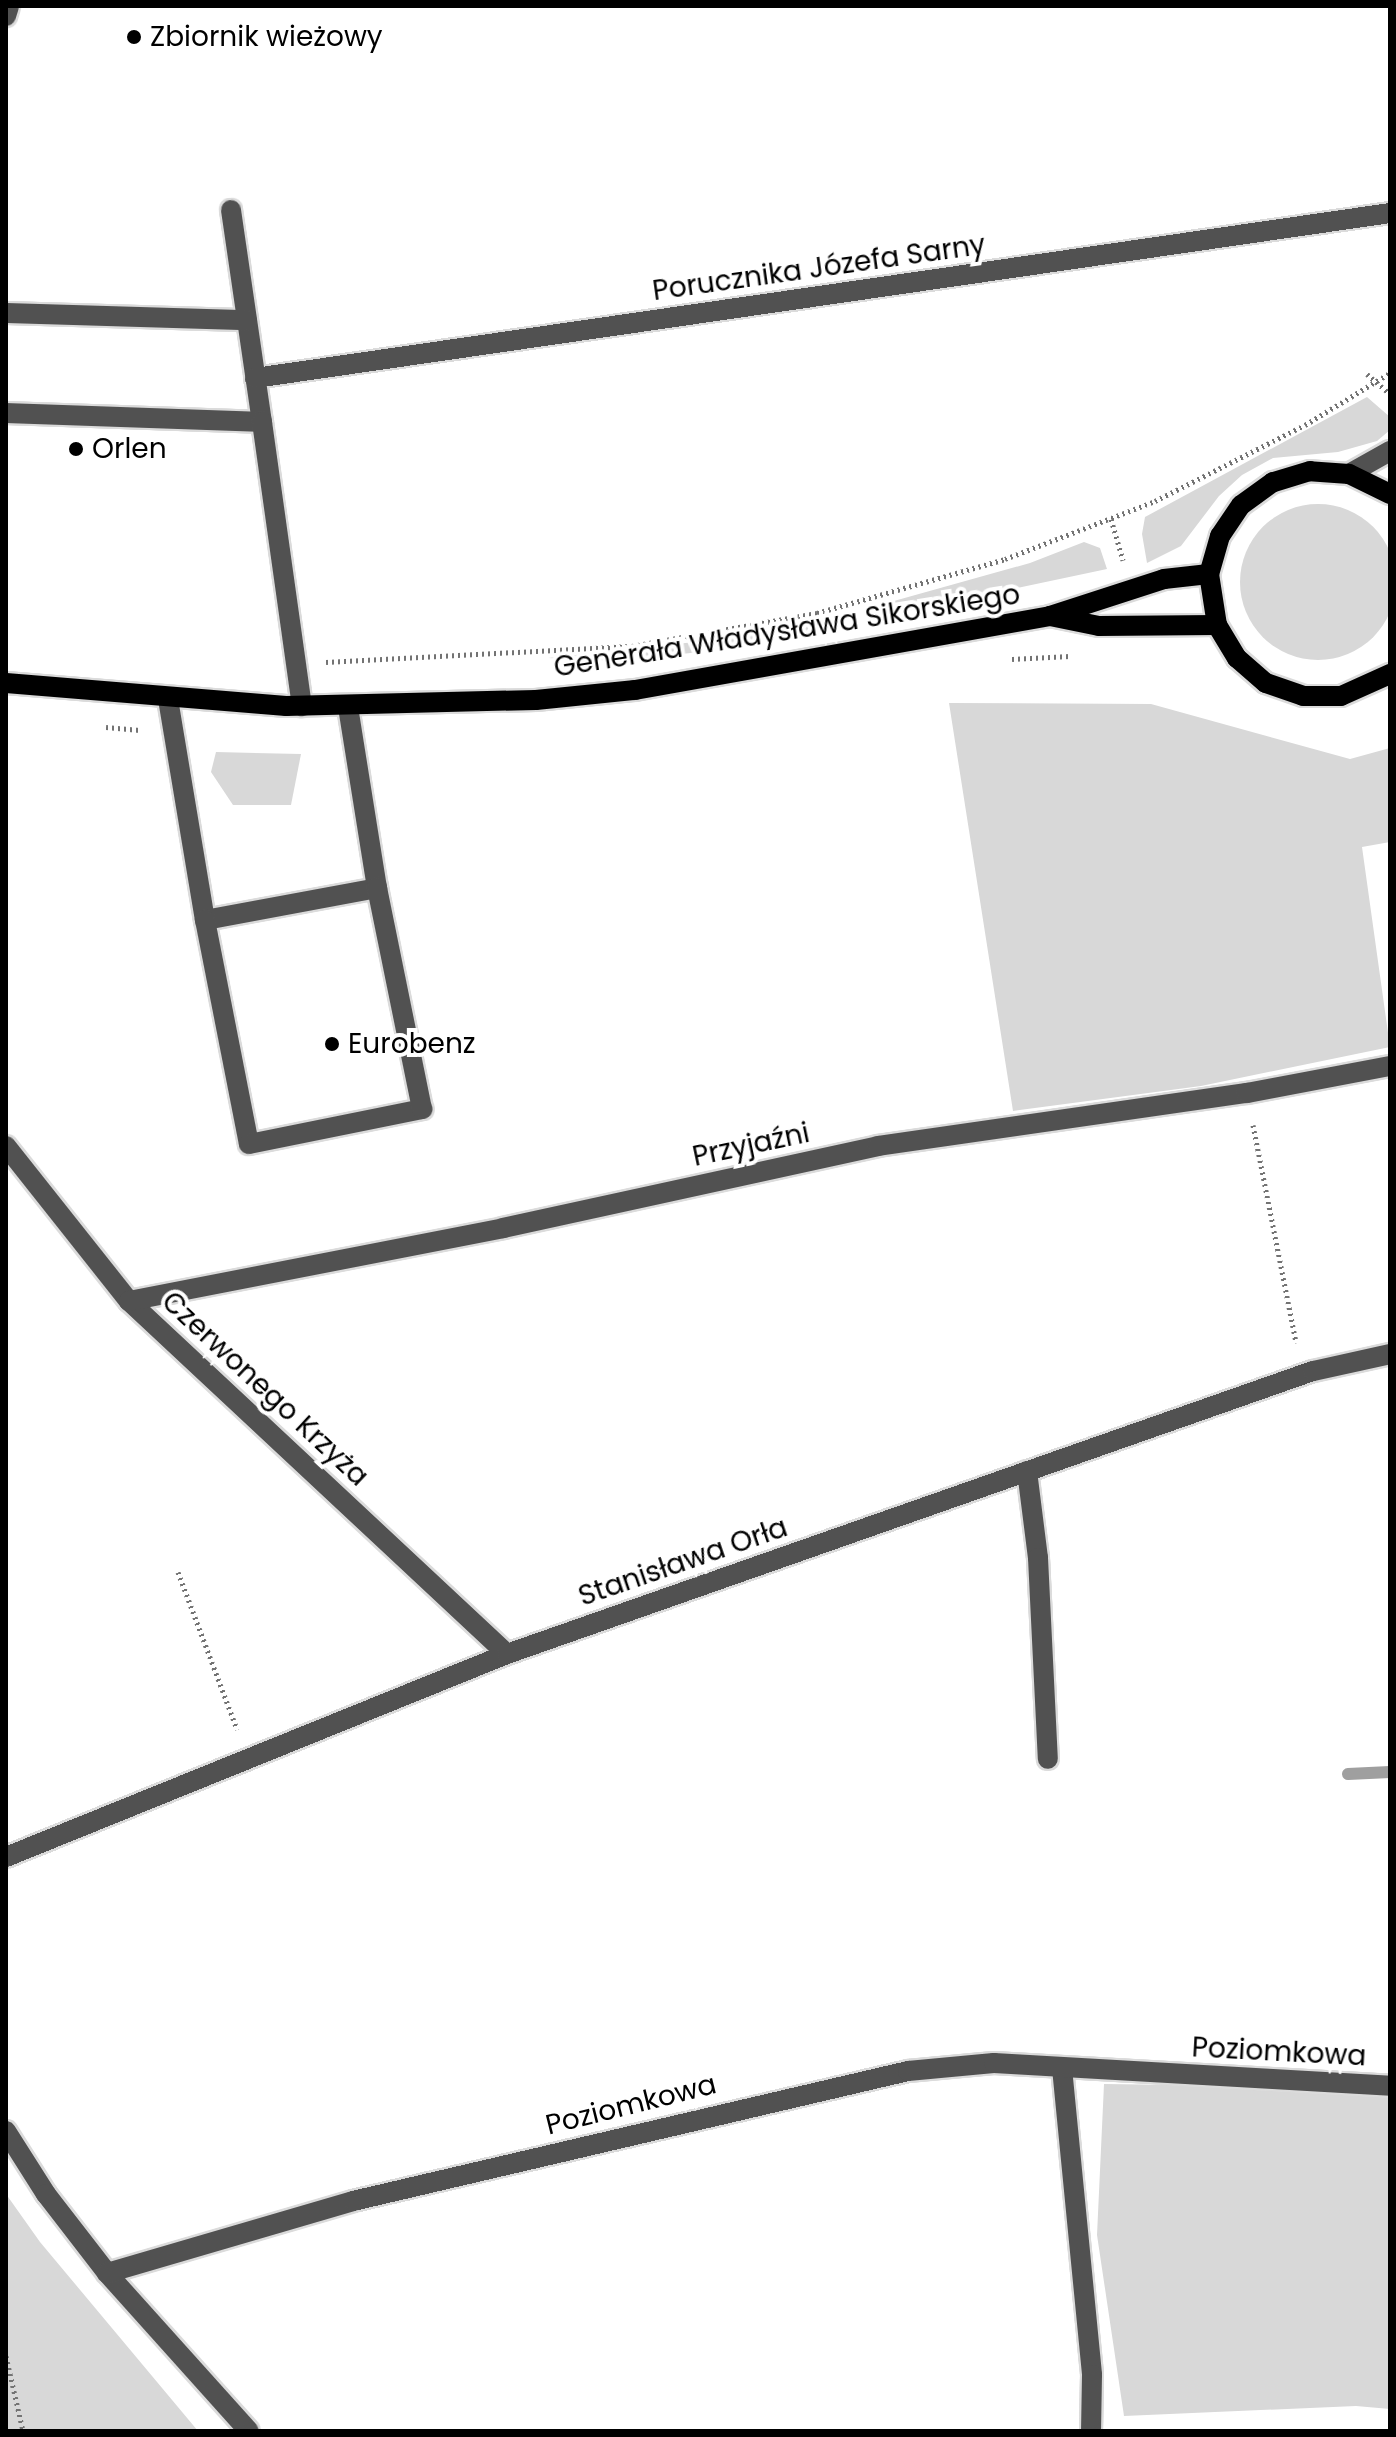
<!DOCTYPE html>
<html>
<head>
<meta charset="utf-8">
<style>
	body { margin:0 }
	#map { position:relative; width:1396px; height:2437px; overflow:hidden; background:#fff; font-family:Poppins,sans-serif }
	div>[style] { position:absolute }
	.green>* { inset:0; background:#d8d8d8 }
	.round { border-radius:50% }
	.stream>* { height:12px; margin:-6px; padding:0 6px; transform-origin:6px; border-radius:6px; background:#9f9f9f }
	.path>* { height:5px; margin-top:-2.5px; transform-origin:0; background:repeating-linear-gradient(90deg,#737373 0 2px,transparent 0 6px) }
	.roads { filter:drop-shadow(2px 0 #dbdbdb) drop-shadow(-2px 0 #dbdbdb) drop-shadow(0 2px #dbdbdb) drop-shadow(0 -2px #dbdbdb) }
	.minor>* { height:20px; margin:-10px; padding:0 10px; transform-origin:10px; border-radius:10px; background:#515151 }
	.major>* { height:20px; margin:-10px; padding:0 10px; transform-origin:10px; border-radius:10px; background:#000 }
	.dots>* { width:22px; height:22px; translate:-50% -50%; box-sizing:border-box; border:4px solid #fff; border-radius:50% }
	span { translate:-50% -50%; white-space:nowrap; text-align:center; line-height:1.15; -webkit-text-stroke:8px #fff; paint-order:stroke }
	.poi-label { font-size:28px; color:#000 }
	.left { translate:0 -50%; text-align:left }
	.street-label { font-size:28px; color:#000 }
	.frame { position:absolute; inset:0; border:8px solid #000; pointer-events:none }
</style>
</head>
<body>
<div id="map">
	<div class="green">
		<div style="clip-path:polygon(1367px 397px,1390px 417px,1390px 430px,1377px 441px,1338px 452px,1273px 458px,1242px 475px,1219px 496px,1181px 546px,1147px 563px,1142px 534px,1145px 517px)"></div>
		<div class="round" style="left:1240px;top:504px;width:156px;height:156px"></div>
		<div style="clip-path:polygon(1084px 542px,1100px 548px,1107px 569px,889px 615px,876px 606px,1030px 563px)"></div>
		<div style="clip-path:polygon(814px 620px,806px 632px,709px 651px,617px 661px,548px 658px,713px 640px)"></div>
		<div style="clip-path:polygon(949px 703px,1151px 704px,1350px 759px,1390px 748px,1390px 842px,1362px 847px,1390px 1047px,1201px 1086px,1013px 1111px)"></div>
		<div style="clip-path:polygon(216px 752px,301px 754px,291px 805px,233px 805px,211px 772px)"></div>
		<div style="clip-path:polygon(1104px 2084px,1390px 2088px,1390px 2409px,1356px 2406px,1124px 2416px,1097px 2235px)"></div>
		<div style="clip-path:polygon(6px 2194px,40px 2242px,198px 2431px,6px 2431px)"></div>
	</div>
	<div class="stream">
		<div style="left:1348px;top:1774px;width:42px;rotate:-2.7deg"></div>
	</div>
	<div class="path">
		<div style="left:1367px;top:374px;width:30px;rotate:41deg"></div>
		<div style="left:1111px;top:519px;width:43px;rotate:73.7deg"></div>
		<div style="left:1012px;top:659px;width:58px;rotate:-3deg"></div>
		<div style="left:326px;top:662px;width:306px;rotate:-3deg"></div>
		<div style="left:632px;top:646px;width:188px;rotate:-10.1deg"></div>
		<div style="left:817px;top:613px;width:196px;rotate:-16deg"></div>
		<div style="left:1005px;top:559px;width:161px;rotate:-21.1deg"></div>
		<div style="left:1155px;top:501px;width:168px;rotate:-26.9deg"></div>
		<div style="left:1305px;top:425px;width:100px;rotate:-31.5deg"></div>
		<div style="left:106px;top:727px;width:34px;rotate:5deg"></div>
		<div style="left:1253px;top:1125px;width:222px;rotate:78.8deg"></div>
		<div style="left:178px;top:1572px;width:168px;rotate:69.4deg"></div>
		<div style="left:6px;top:2356px;width:77px;rotate:77.2deg"></div>
	</div>
	<div class="roads">
		<div class="minor">
			<div style="left:6px;top:16px;width:10px;rotate:-73deg"></div>
			<div style="left:231px;top:210px;width:214px;rotate:81.7deg"></div>
			<div style="left:6px;top:313px;width:241px;rotate:1.7deg"></div>
			<div style="left:255px;top:378px;width:1147px;rotate:-8.27deg"></div>
			<div style="left:6px;top:413px;width:256px;rotate:2deg"></div>
			<div style="left:262px;top:422px;width:287px;rotate:82deg"></div>
			<div style="left:1349px;top:474px;width:47px;rotate:-29.3deg"></div>
			<div style="left:168px;top:699px;width:224px;rotate:80.5deg"></div>
			<div style="left:205px;top:920px;width:175px;rotate:-10.5deg"></div>
			<div style="left:377px;top:888px;width:184px;rotate:-99.1deg"></div>
			<div style="left:205px;top:920px;width:228px;rotate:78.9deg"></div>
			<div style="left:249px;top:1144px;width:177px;rotate:-11.4deg"></div>
			<div style="left:422px;top:1109px;width:226px;rotate:-101.5deg"></div>
			<div style="left:6px;top:1146px;width:198px;rotate:51.6deg"></div>
			<div style="left:129px;top:1301px;width:517px;rotate:43.04deg"></div>
			<div style="left:129px;top:1301px;width:381px;rotate:-11deg"></div>
			<div style="left:503px;top:1228px;width:384px;rotate:-12.3deg"></div>
			<div style="left:878px;top:1146px;width:373px;rotate:-8.2deg"></div>
			<div style="left:1247px;top:1093px;width:146px;rotate:-10.7deg"></div>
			<div style="left:1027px;top:1471px;width:88px;rotate:82.8deg"></div>
			<div style="left:1038px;top:1558px;width:201px;rotate:87.2deg"></div>
			<div style="left:6px;top:1857px;width:541px;rotate:-22.06deg"></div>
			<div style="left:507px;top:1654px;width:854px;rotate:-19.35deg"></div>
			<div style="left:1313px;top:1371px;width:79px;rotate:-12.4deg"></div>
			<div style="left:1062px;top:2068px;width:308px;rotate:84.4deg"></div>
			<div style="left:1092px;top:2375px;width:56px;rotate:91deg"></div>
			<div style="left:6px;top:2131px;width:75px;rotate:57.6deg"></div>
			<div style="left:46px;top:2194px;width:100px;rotate:52.3deg"></div>
			<div style="left:107px;top:2273px;width:212px;rotate:48.1deg"></div>
			<div style="left:107px;top:2273px;width:256px;rotate:-16.3deg"></div>
			<div style="left:353px;top:2201px;width:570px;rotate:-13.18deg"></div>
			<div style="left:908px;top:2071px;width:86px;rotate:-5.3deg"></div>
			<div style="left:994px;top:2063px;width:397px;rotate:3.3deg"></div>
		</div>
		<div class="major">
			<div style="left:1390px;top:494px;width:46px;rotate:-154deg"></div>
			<div style="left:1349px;top:474px;width:39px;rotate:-176deg"></div>
			<div style="left:1310px;top:471px;width:39px;rotate:163deg"></div>
			<div style="left:1273px;top:482px;width:39px;rotate:144deg"></div>
			<div style="left:1241px;top:505px;width:37px;rotate:124deg"></div>
			<div style="left:1220px;top:536px;width:40px;rotate:106deg"></div>
			<div style="left:1209px;top:574px;width:52px;rotate:81.1deg"></div>
			<div style="left:1217px;top:625px;width:39px;rotate:59deg"></div>
			<div style="left:1237px;top:658px;width:38px;rotate:41deg"></div>
			<div style="left:1266px;top:683px;width:39px;rotate:19deg"></div>
			<div style="left:1303px;top:696px;width:38px"></div>
			<div style="left:1341px;top:696px;width:54px;rotate:-24.2deg"></div>
			<div style="left:1050px;top:616px;width:50px;rotate:11.5deg"></div>
			<div style="left:1099px;top:626px;width:118px;rotate:-0.5deg"></div>
			<div style="left:6px;top:683px;width:281px;rotate:4.7deg"></div>
			<div style="left:286px;top:706px;width:250px;rotate:-1.4deg"></div>
			<div style="left:536px;top:700px;width:100px;rotate:-5.8deg"></div>
			<div style="left:635px;top:690px;width:422px;rotate:-10.1deg"></div>
			<div style="left:1050px;top:616px;width:120px;rotate:-18deg"></div>
			<div style="left:1164px;top:579px;width:45px;rotate:-6.3deg"></div>
		</div>
	</div>
	<div class="dots">
		<div style="left:134px;top:37px;background:#000"></div>
		<div style="left:76px;top:449px;background:#000"></div>
		<div style="left:332px;top:1044px;background:#000"></div>
	</div>
	<div class="poi-label">
		<span class="left" style="left:150px;top:37px">Zbiornik wieżowy</span>
		<span class="left" style="left:92px;top:449px">Orlen</span>
		<span class="left" style="left:348px;top:1044px">Eurobenz</span>
	</div>
	<div class="street-label">
		<span style="left:819px;top:268px;rotate:-8deg">Porucznika Józefa Sarny</span>
		<span style="left:787px;top:631px;rotate:-9deg">Generała Władysława Sikorskiego</span>
		<span style="left:751px;top:1145px;rotate:-12deg">Przyjaźni</span>
		<span style="left:265px;top:1389px;rotate:43deg">Czerwonego Krzyża</span>
		<span style="left:683px;top:1562px;rotate:-19deg">Stanisława Orła</span>
		<span style="left:1279px;top:2052px;rotate:3deg">Poziomkowa</span>
		<span style="left:631px;top:2105px;rotate:-14deg">Poziomkowa</span>
	</div>
	<div class="frame"></div>
</div>
</body>
</html>
